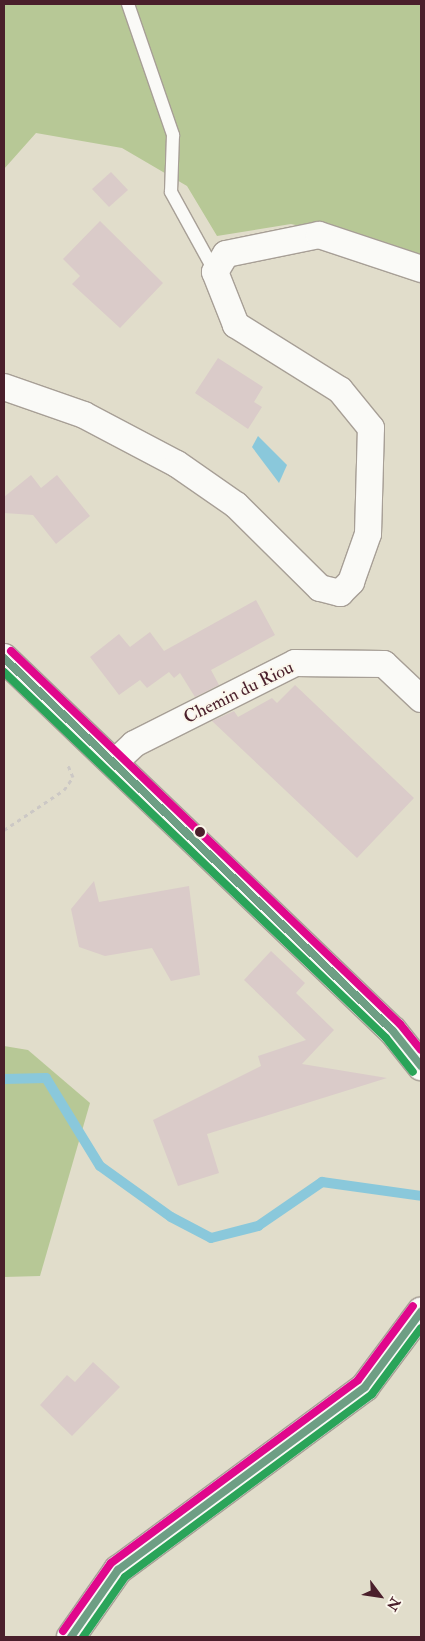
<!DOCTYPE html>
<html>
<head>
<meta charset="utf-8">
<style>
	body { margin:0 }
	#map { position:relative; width:425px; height:1641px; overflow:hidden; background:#e1ddcb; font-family:"IM FELL Double Pica",serif }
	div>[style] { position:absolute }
	.forest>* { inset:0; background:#b7c896 }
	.water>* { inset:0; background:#8ac8db }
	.stream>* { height:10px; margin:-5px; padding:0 5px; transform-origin:5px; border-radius:5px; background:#8ac8db }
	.building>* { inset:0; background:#dacbc9 }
	.path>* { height:3px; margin-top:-1.5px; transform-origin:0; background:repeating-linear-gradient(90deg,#ccc8c5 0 4px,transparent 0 8px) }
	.roads { filter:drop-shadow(1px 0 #a79f96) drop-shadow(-1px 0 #a79f96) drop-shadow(0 1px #a79f96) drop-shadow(0 -1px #a79f96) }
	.lane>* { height:12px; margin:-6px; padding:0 6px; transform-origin:6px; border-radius:6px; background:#fafaf7 }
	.street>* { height:26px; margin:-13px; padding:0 13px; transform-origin:13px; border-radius:13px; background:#fafaf7 }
	.primary>* { height:28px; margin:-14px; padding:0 14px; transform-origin:14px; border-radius:14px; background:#fafaf7 }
	.bus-1>* { height:8px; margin:-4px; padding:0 4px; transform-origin:4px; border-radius:4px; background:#6e9e84 }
	.bus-2>* { height:8px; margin:-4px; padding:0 4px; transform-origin:4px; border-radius:4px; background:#2aa459 }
	.bus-3>* { height:8px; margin:-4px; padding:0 4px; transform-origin:4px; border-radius:4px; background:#e0078c }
	.dots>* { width:14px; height:14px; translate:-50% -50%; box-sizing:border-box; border:2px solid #fbf7ec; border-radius:50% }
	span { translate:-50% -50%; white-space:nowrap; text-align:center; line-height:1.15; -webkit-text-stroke:4px #fbf7ec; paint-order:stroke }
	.street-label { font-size:18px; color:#4a1f2b }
	.frame { position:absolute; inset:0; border:5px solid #4a1f2b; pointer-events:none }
	.north { position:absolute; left:355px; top:1571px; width:50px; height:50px; -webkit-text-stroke:4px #fbf7ec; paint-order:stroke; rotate:121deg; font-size:14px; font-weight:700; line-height:20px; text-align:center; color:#4a1f2b }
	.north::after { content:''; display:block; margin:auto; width:18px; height:22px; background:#4a1f2b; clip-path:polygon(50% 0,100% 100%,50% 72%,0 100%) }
</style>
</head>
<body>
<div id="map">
	<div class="forest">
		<div style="clip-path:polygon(4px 4px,421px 4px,421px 257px,392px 245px,291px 224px,217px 236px,187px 186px,122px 148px,36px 133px,4px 169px)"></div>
		<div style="clip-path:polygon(4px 1046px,28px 1050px,90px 1103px,40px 1276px,4px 1277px)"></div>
	</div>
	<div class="water">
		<div style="clip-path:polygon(258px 436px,287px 465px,279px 483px,252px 447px)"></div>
	</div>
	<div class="stream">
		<div style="left:4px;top:1079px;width:42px;rotate:-1.4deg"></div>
		<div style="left:46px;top:1078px;width:103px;rotate:58.5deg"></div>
		<div style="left:100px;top:1166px;width:87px;rotate:35.7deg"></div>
		<div style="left:171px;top:1217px;width:45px;rotate:27.7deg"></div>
		<div style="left:211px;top:1238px;width:49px;rotate:-14.3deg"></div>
		<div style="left:258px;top:1226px;width:78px;rotate:-34.5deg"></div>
		<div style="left:322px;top:1182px;width:100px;rotate:8deg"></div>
	</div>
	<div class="building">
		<div style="clip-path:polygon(111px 172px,128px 190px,109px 207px,92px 189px)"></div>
		<div style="clip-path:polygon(100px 221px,163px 283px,120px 328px,72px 284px,80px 276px,63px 259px)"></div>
		<div style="clip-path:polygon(218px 358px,263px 387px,254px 402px,262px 407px,248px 429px,195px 393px)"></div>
		<div style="clip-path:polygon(31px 475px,41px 488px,57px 475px,90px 516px,56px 544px,33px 515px,4px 513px,4px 497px)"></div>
		<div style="clip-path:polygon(256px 600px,275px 635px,211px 670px,219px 685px,195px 697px,180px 673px,174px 678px,169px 672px,147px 688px,140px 680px,119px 695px,90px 657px,119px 634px,130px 647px,150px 632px,164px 651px)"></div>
		<div style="clip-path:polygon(295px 685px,414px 798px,357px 858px,212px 721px,234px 711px,238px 717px,272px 698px,277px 703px)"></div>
		<div style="clip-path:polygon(94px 881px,99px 902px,189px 886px,200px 975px,171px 981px,152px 948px,105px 956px,79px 947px,71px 909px)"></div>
		<div style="clip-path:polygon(271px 951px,305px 983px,296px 993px,334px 1030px,302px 1064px,387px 1078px,207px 1134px,219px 1173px,178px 1186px,153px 1120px,261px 1066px,258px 1056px,306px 1040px,244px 980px)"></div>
		<div style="clip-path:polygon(93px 1362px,120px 1387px,72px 1436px,40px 1405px,67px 1375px,75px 1382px)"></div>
	</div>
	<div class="path">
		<div style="left:4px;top:830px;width:72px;rotate:-33.7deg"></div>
		<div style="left:64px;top:790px;width:16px;rotate:-55deg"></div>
		<div style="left:73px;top:777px;width:15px;rotate:-113deg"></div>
	</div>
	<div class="roads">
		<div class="lane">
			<div style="left:128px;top:4px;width:139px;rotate:71deg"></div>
			<div style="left:173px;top:135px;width:57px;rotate:92deg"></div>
			<div style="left:171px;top:192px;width:91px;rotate:61.2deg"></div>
		</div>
		<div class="street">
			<div style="left:4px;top:387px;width:85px;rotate:19.3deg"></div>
			<div style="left:84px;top:415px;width:105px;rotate:27.8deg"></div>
			<div style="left:177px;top:464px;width:72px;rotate:34.8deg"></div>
			<div style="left:236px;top:505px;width:118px;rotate:44.7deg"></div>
			<div style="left:320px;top:588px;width:21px;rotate:14deg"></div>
			<div style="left:340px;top:593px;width:16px;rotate:-45deg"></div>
			<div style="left:351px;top:582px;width:51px;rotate:-70.5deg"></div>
			<div style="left:368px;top:534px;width:106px;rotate:-88.4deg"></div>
			<div style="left:371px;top:428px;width:49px;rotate:-129.2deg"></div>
			<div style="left:340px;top:390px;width:123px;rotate:-148deg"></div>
			<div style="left:236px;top:325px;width:57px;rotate:-111.6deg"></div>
			<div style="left:215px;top:272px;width:21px;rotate:-59deg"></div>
			<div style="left:226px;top:254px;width:95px;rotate:-11.5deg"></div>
			<div style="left:319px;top:235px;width:108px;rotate:18.4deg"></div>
			<div style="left:115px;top:762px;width:26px;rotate:-43deg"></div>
			<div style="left:134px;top:744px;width:180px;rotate:-26.7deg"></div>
			<div style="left:295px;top:663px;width:89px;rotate:0.6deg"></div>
			<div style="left:384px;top:664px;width:51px;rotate:43.4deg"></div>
		</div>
		<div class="primary">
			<div style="left:4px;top:658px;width:539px;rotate:43.8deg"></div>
			<div style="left:393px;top:1031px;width:45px;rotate:51.3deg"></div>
			<div style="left:71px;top:1637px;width:82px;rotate:-55deg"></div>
			<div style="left:118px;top:1570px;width:307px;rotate:-36.5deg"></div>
			<div style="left:365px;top:1387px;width:94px;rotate:-53.3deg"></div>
		</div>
	</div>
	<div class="bus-1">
		<div style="left:4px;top:658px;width:539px;rotate:43.8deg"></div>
		<div style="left:393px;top:1031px;width:45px;rotate:51.3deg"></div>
		<div style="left:71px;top:1637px;width:82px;rotate:-55deg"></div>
		<div style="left:118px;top:1570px;width:307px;rotate:-36.5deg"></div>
		<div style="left:365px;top:1387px;width:94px;rotate:-53.3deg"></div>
	</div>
	<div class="bus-2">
		<div style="left:4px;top:672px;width:529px;rotate:43.77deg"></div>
		<div style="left:386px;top:1038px;width:43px;rotate:51.5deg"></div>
		<div style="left:83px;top:1637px;width:73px;rotate:-55deg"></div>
		<div style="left:125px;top:1577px;width:307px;rotate:-36.5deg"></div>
		<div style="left:372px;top:1394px;width:82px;rotate:-53.4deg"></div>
	</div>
	<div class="bus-3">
		<div style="left:11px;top:651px;width:539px;rotate:43.8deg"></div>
		<div style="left:400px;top:1024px;width:33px;rotate:51deg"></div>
		<div style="left:63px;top:1631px;width:83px;rotate:-54.8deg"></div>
		<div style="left:111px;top:1563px;width:307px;rotate:-36.5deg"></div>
		<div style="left:358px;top:1380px;width:92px;rotate:-53.4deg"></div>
	</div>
	<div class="dots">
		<div style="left:200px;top:832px;background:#4a1f2b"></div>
	</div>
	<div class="street-label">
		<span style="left:239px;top:693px;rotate:-26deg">Chemin du Riou</span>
	</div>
	<div class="frame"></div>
	<div class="north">N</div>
</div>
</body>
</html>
